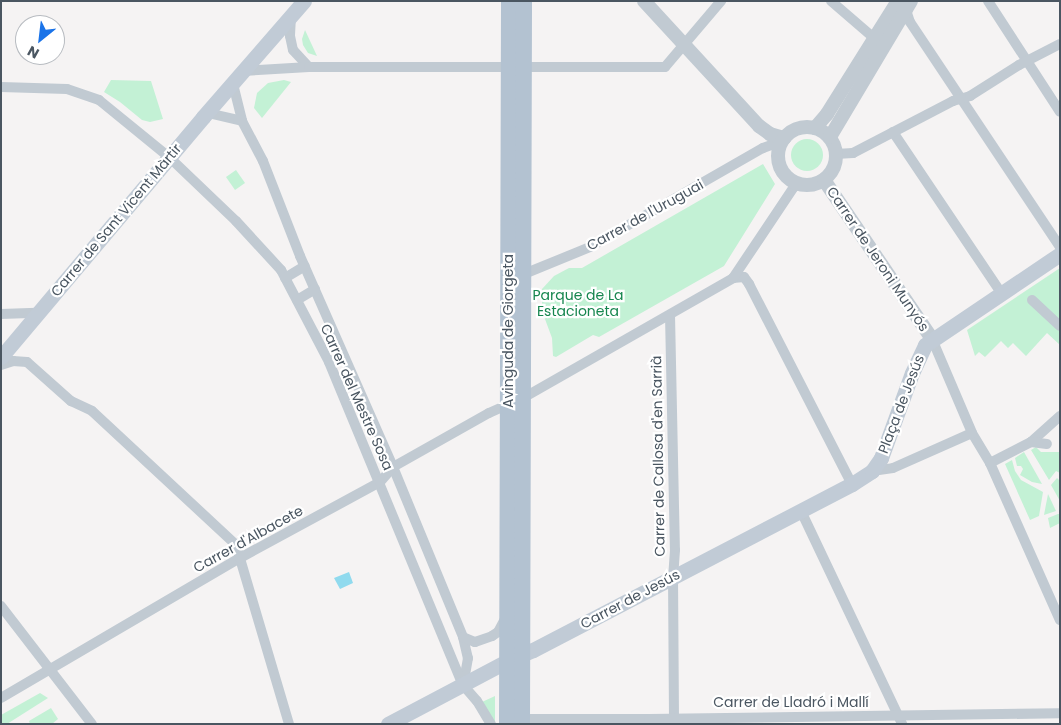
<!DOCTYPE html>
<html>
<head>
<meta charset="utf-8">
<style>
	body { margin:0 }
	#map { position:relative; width:1061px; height:725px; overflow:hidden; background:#f5f3f3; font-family:Poppins,sans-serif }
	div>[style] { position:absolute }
	.green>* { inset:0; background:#c3f1d5 }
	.round { border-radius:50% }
	.water>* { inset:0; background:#90daee }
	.minor>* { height:10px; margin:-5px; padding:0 5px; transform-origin:5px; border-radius:5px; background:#c1cad2 }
	.tertiary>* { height:14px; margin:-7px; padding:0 7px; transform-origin:7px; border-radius:7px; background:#c1cad2 }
	.tertiary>.ring { margin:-7px; padding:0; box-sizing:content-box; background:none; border:14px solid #c1cad2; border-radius:50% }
	.secondary>* { height:15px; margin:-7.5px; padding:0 7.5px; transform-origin:7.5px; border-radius:7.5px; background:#c1cbd6 }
	.primary>* { height:16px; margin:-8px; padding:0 8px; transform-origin:8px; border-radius:8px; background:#b3c2d1 }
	span { translate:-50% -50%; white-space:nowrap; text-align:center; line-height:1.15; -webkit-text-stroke:4.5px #fff; paint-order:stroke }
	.street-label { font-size:14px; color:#4a5661 }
	.park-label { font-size:14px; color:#17864f }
	.frame { position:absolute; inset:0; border:2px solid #4a5661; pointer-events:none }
	.north { position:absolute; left:15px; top:15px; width:50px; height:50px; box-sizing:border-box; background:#fff; border:1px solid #b7bbc0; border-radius:50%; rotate:209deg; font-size:14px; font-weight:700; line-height:20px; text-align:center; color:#4a5661 }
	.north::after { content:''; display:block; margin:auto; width:18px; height:22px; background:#1a73e8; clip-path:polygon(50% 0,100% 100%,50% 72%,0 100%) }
</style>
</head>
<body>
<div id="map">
	<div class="green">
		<div style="clip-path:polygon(305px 30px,317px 56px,308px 53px,303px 45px,302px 39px)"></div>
		<div style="clip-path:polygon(111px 80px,151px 81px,163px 119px,150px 122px,142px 120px,120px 102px,104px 92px)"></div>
		<div style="clip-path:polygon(284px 80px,291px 82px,262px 118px,254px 108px,257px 93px,268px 83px)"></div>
		<div class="round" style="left:791px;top:139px;width:32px;height:32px"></div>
		<div style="clip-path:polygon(763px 164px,775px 184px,724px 266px,599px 337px,593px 335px,556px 357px,553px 356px,552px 338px,542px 311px,542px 289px,554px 276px,569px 268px,582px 268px)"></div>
		<div style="clip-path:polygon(236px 170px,245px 183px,235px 190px,226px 177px)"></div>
		<div style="clip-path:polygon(1060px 268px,1060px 345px,1047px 333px,1026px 356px,1013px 343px,1008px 348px,1001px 341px,985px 357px,979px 352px,975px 356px,967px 330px)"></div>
		<div style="clip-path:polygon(1036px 447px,1041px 452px,1060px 452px,1060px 473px,1056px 471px,1049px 480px,1031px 450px)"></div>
		<div style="clip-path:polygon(1024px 452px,1042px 484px,1032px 482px,1020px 475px,1023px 469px,1021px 466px,1017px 466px,1015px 458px)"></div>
		<div style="clip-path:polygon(1012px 460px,1015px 471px,1021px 480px,1043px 492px,1039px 516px,1030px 520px,1005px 464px)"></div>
		<div style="clip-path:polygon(1057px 478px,1060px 481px,1060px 501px,1051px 485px)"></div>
		<div style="clip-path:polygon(1048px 494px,1056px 511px,1044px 515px)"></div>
		<div style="clip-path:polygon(1058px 514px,1060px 514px,1060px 523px,1050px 528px,1048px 518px)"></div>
		<div style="clip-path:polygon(40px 693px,48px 698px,7px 724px,1px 724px,1px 715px)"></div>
		<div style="clip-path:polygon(495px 696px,495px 723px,482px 702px)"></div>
		<div style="clip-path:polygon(51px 708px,58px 719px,52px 724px,30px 724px,29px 721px)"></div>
	</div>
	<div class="water">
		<div style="clip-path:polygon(349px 572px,353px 583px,340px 589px,334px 578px)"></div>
	</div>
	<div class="minor">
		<div style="left:831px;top:1px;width:57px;rotate:40.7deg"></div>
		<div style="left:988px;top:1px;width:132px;rotate:57deg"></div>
		<div style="left:908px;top:7px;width:6px;rotate:99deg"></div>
		<div style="left:907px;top:13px;width:9px;rotate:72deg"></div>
		<div style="left:910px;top:22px;width:270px;rotate:56.3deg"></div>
		<div style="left:291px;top:16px;width:20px;rotate:93deg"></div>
		<div style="left:290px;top:36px;width:14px;rotate:78deg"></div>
		<div style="left:293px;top:50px;width:23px;rotate:47deg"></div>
		<div style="left:243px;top:71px;width:66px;rotate:-3.5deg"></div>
		<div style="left:309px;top:67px;width:356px"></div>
		<div style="left:665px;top:67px;width:87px;rotate:-49.7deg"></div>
		<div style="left:233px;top:84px;width:38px;rotate:76deg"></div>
		<div style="left:242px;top:121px;width:45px;rotate:62.3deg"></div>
		<div style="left:263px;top:161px;width:102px;rotate:68.7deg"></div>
		<div style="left:300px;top:256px;width:231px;rotate:66.2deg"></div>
		<div style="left:393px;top:467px;width:184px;rotate:67.6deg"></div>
		<div style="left:463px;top:637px;width:22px;rotate:77deg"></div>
		<div style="left:468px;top:658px;width:27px;rotate:100deg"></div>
		<div style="left:1px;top:87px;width:66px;rotate:1.7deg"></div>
		<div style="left:67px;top:89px;width:34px;rotate:19deg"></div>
		<div style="left:99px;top:100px;width:90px;rotate:39.2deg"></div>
		<div style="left:169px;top:157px;width:93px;rotate:43.7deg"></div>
		<div style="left:236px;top:221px;width:67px;rotate:47.4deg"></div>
		<div style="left:281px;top:270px;width:104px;rotate:62.4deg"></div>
		<div style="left:329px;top:362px;width:350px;rotate:67.5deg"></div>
		<div style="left:463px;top:685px;width:21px;rotate:49deg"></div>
		<div style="left:477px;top:701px;width:27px;rotate:59deg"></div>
		<div style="left:208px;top:113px;width:35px;rotate:13deg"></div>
		<div style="left:893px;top:132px;width:194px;rotate:56.1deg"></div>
		<div style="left:836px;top:154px;width:17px;rotate:-3deg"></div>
		<div style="left:853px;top:153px;width:113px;rotate:-27.5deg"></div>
		<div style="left:953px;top:101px;width:18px;rotate:-16deg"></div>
		<div style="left:970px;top:96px;width:58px;rotate:-32.3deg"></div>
		<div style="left:1019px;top:65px;width:46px;rotate:-27.1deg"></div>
		<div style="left:519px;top:276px;width:77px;rotate:-22.2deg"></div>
		<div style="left:590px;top:247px;width:199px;rotate:-29.8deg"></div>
		<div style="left:763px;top:148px;width:20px;rotate:-20deg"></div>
		<div style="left:285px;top:278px;width:23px;rotate:-31deg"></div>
		<div style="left:733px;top:278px;width:11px;rotate:-5deg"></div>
		<div style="left:744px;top:277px;width:9px;rotate:54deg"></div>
		<div style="left:749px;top:284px;width:225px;rotate:62.8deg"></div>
		<div style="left:297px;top:300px;width:21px;rotate:-31deg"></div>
		<div style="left:1032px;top:300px;width:38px;rotate:43deg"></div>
		<div style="left:1px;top:314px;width:36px;rotate:-2deg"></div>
		<div style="left:670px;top:315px;width:235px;rotate:88.8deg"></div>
		<div style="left:675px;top:550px;width:26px;rotate:94deg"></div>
		<div style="left:673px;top:576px;width:141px;rotate:89.6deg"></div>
		<div style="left:932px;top:339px;width:102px;rotate:66.9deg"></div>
		<div style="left:972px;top:433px;width:35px;rotate:59deg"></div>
		<div style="left:990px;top:463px;width:172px;rotate:66deg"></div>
		<div style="left:1px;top:365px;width:13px;rotate:-18deg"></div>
		<div style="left:13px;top:361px;width:14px;rotate:4deg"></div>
		<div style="left:27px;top:362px;width:59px;rotate:41.6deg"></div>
		<div style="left:71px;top:401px;width:23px;rotate:25deg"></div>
		<div style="left:92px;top:411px;width:197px;rotate:42.9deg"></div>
		<div style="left:236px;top:545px;width:187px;rotate:73.5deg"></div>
		<div style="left:1031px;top:442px;width:39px;rotate:-42deg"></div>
		<div style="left:990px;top:463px;width:46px;rotate:-27.1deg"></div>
		<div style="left:1031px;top:442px;width:16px;rotate:7deg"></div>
		<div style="left:872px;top:471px;width:21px;rotate:-8deg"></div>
		<div style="left:893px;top:468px;width:86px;rotate:-23.9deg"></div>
		<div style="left:801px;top:511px;width:236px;rotate:64.6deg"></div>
		<div style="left:1px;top:606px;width:149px;rotate:52.4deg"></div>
		<div style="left:463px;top:637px;width:13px;rotate:23deg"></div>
		<div style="left:475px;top:642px;width:18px;rotate:-19deg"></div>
		<div style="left:492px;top:636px;width:7px;rotate:-34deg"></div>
		<div style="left:498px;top:632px;width:15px;rotate:-62deg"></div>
		<div style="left:1px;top:698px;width:277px;rotate:-30.4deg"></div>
		<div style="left:240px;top:558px;width:159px;rotate:-28.5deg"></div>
		<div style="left:380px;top:482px;width:20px;rotate:-49deg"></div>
		<div style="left:393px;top:467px;width:110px;rotate:-29.4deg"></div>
		<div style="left:489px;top:413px;width:37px;rotate:-24deg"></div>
		<div style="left:523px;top:398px;width:242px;rotate:-29.7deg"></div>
		<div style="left:733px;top:278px;width:110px;rotate:-56.2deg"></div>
		<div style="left:794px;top:187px;width:7px;rotate:-27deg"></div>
		<div style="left:522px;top:719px;width:127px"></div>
		<div style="left:649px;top:719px;width:411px;rotate:-0.8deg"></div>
	</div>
	<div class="tertiary">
		<div style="left:644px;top:1px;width:170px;rotate:47.4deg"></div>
		<div style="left:759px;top:126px;width:14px;rotate:36deg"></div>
		<div style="left:770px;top:134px;width:15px;rotate:16deg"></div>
		<div class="ring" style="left:778px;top:127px;width:44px;height:44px"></div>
		<div style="left:815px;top:128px;width:18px;rotate:-49deg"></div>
		<div style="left:827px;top:114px;width:133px;rotate:-57.9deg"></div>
		<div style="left:830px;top:137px;width:158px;rotate:-59.2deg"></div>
		<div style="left:824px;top:180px;width:192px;rotate:55.8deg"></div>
	</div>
	<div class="secondary">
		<div style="left:1px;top:357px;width:314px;rotate:-49.9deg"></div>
		<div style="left:203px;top:117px;width:154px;rotate:-49deg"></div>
		<div style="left:388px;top:724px;width:135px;rotate:-27.9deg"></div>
		<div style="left:507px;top:661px;width:28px;rotate:-23deg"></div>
		<div style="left:533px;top:650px;width:360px;rotate:-27.5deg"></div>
		<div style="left:852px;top:484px;width:24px;rotate:-33deg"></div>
		<div style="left:872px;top:471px;width:16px;rotate:-55deg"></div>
		<div style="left:881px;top:458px;width:90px;rotate:-70deg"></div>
		<div style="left:912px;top:373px;width:31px;rotate:-65deg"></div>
		<div style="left:925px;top:345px;width:163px;rotate:-34deg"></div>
	</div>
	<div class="primary">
		<div style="left:507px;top:724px;width:723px;rotate:-89.84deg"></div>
		<div style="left:522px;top:724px;width:723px;rotate:-89.84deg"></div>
	</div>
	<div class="street-label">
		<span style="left:645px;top:215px;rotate:-29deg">Carrer de l'Uruguai</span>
		<span style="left:116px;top:220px;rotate:-50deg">Carrer de Sant Vicent Màrtir</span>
		<span style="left:878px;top:259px;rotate:56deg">Carrer de Jeroni Munyós</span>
		<span style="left:508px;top:331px;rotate:-90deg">Avinguda de Giorgeta</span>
		<span style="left:357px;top:397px;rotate:66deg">Carrer del Mestre Sosa</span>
		<span style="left:901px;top:404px;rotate:-69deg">Plaça de Jesús</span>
		<span style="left:658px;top:456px;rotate:-91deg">Carrer de Callosa d'en Sarrià</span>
		<span style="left:248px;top:539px;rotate:-29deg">Carrer d'Albacete</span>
		<span style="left:630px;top:599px;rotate:-28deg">Carrer de Jesús</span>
		<span style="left:791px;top:702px">Carrer de Lladró i Mallí</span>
	</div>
	<div class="park-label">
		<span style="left:578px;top:303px">Parque de La<br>Estacioneta</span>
	</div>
	<div class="frame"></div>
	<div class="north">N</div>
</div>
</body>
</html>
